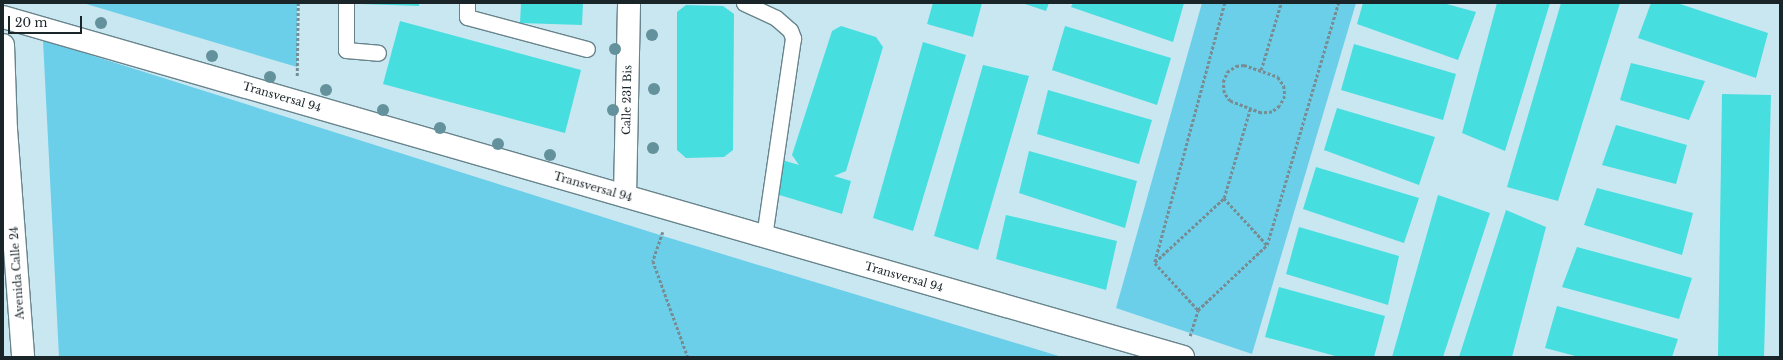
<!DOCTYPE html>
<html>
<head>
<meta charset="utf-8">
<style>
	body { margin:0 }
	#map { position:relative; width:1783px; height:360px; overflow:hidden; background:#c9e7f0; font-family:"Libre Baskerville",serif }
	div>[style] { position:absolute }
	.green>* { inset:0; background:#6ccfea }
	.building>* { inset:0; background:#47dee0 }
	.path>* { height:2.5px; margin-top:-1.25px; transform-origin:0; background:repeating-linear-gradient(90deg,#778c93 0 3px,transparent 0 5px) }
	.roads { filter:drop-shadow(1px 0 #68848c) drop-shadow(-1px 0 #68848c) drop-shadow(0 1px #68848c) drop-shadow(0 -1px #68848c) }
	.lane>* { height:15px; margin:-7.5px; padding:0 7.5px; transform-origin:7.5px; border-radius:7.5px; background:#fff }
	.street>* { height:22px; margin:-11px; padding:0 11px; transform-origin:11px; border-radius:11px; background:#fff }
	.secondary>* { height:22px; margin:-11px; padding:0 11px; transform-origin:11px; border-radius:11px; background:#fff }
	.trees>* { width:12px; height:12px; margin:-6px; border-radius:50%; background:#63919c }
	span { translate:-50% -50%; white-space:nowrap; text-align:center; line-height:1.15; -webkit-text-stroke:3.5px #fff; paint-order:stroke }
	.street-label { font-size:11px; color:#1a2529 }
	.frame { position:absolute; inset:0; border:4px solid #1a2529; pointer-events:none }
	.scale { position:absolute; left:8px; top:16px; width:74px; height:18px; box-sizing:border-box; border:2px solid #1a2529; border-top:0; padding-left:5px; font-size:12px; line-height:14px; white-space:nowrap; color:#1a2529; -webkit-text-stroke:3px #fff; paint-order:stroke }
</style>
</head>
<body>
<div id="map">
	<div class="green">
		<div style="clip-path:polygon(83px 3px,297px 3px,297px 67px)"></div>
		<div style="clip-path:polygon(1202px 3px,1356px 3px,1252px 354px,1116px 308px)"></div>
		<div style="clip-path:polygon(43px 40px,663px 236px,1062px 357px,59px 357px)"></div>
	</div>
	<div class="building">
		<div style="clip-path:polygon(361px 3px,419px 3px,419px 6px,361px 4px)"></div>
		<div style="clip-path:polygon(521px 3px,583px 3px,582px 25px,520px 23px)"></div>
		<div style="clip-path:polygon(933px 3px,982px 3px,973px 37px,927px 24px)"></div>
		<div style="clip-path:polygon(1022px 3px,1049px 3px,1046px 11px)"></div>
		<div style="clip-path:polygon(1073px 3px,1184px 3px,1173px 42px,1071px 7px)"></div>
		<div style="clip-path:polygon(1363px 3px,1443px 3px,1476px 12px,1458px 60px,1357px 24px)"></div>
		<div style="clip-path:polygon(1497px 3px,1550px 3px,1505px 151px,1462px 133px)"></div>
		<div style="clip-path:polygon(1561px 3px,1620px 3px,1558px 201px,1507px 187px)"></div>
		<div style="clip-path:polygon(1651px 3px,1677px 3px,1768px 33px,1756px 78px,1638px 38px)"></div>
		<div style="clip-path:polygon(686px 5px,723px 6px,734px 14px,733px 150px,724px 157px,686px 158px,677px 150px,677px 12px)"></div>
		<div style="clip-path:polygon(400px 21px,581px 70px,565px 133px,383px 84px)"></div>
		<div style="clip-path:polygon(841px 26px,876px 37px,883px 47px,846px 171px,834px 176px,851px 181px,842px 214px,773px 193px,782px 160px,799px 165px,792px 155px,832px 31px)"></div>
		<div style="clip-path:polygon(1065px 26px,1171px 58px,1157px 105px,1052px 70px)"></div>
		<div style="clip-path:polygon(923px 42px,966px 55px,913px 231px,873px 218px)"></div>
		<div style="clip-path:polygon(1354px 44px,1456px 74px,1443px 120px,1341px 90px)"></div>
		<div style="clip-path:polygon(1631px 63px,1705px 81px,1689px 120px,1620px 100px)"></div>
		<div style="clip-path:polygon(983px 65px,1029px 76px,978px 250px,934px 236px)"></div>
		<div style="clip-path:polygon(1048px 90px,1152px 120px,1139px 164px,1037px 134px)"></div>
		<div style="clip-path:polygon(1722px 94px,1771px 95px,1764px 357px,1718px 357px)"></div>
		<div style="clip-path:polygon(1337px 108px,1435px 137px,1419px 185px,1324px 150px)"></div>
		<div style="clip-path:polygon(1616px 125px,1687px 145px,1676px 184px,1602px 165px)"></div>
		<div style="clip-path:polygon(1029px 151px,1137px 181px,1125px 228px,1019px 193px)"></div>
		<div style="clip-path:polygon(1316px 167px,1419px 198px,1404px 243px,1303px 209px)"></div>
		<div style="clip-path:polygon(1597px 188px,1693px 213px,1682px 255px,1584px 225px)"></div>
		<div style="clip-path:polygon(1438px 195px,1490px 213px,1443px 357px,1392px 357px)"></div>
		<div style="clip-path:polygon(1506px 210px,1546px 227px,1512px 357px,1459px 357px)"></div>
		<div style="clip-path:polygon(1006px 215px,1117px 241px,1106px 290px,996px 259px)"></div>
		<div style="clip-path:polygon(1299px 227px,1399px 256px,1388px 305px,1286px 274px)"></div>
		<div style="clip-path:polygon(1577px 247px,1692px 278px,1679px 319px,1562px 287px)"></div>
		<div style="clip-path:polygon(1279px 287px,1385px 316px,1374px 357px,1339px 357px,1265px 337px)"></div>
		<div style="clip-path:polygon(1557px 306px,1678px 339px,1672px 357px,1579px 357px,1545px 348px)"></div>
	</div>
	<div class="path">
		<div style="left:1225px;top:3px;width:269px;rotate:105.1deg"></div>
		<div style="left:1155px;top:263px;width:64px;rotate:47.5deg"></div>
		<div style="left:1198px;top:310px;width:95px;rotate:-43.3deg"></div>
		<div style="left:1267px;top:245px;width:252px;rotate:-73.6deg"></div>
		<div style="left:1244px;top:65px;width:36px;rotate:19deg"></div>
		<div style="left:1278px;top:77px;width:11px;rotate:56deg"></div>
		<div style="left:1284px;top:86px;width:10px;rotate:84deg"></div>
		<div style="left:1285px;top:96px;width:11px;rotate:117deg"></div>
		<div style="left:1280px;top:106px;width:10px;rotate:143deg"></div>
		<div style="left:1272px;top:112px;width:11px;rotate:175deg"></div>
		<div style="left:1261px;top:113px;width:33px;rotate:-159deg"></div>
		<div style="left:1230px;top:101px;width:10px;rotate:-127deg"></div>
		<div style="left:1224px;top:93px;width:11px;rotate:-95deg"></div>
		<div style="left:1223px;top:82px;width:11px;rotate:-68deg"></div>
		<div style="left:1227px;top:72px;width:11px;rotate:-34deg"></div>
		<div style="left:1236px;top:66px;width:8px;rotate:-7deg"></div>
		<div style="left:1261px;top:70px;width:70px;rotate:-73.4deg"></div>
		<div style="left:297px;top:76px;width:73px;rotate:-89.2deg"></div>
		<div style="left:1224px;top:198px;width:93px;rotate:-73.7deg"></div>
		<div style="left:663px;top:232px;width:31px;rotate:109deg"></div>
		<div style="left:653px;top:261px;width:102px;rotate:70deg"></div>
		<div style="left:1155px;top:262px;width:94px;rotate:-42.8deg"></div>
		<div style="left:1224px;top:198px;width:64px;rotate:47.5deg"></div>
		<div style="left:1190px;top:336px;width:27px;rotate:-73deg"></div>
	</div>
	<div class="roads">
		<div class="lane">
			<div style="left:346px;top:3px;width:47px;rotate:90deg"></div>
			<div style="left:346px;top:50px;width:32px;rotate:5deg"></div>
			<div style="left:467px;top:3px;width:14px;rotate:90deg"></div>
			<div style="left:467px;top:17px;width:124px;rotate:14.9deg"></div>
			<div style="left:744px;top:3px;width:35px;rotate:25deg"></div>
			<div style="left:776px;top:18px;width:18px;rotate:41deg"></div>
			<div style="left:790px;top:30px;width:9px;rotate:69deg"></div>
			<div style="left:793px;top:38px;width:200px;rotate:98.3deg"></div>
		</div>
		<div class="street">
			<div style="left:3px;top:17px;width:1228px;rotate:16.07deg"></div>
			<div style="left:625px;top:196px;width:193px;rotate:-88.8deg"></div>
		</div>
		<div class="secondary">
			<div style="left:3px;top:45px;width:84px;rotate:88deg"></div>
			<div style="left:6px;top:129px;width:229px;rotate:85.7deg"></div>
		</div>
	</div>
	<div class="trees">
		<div style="left:101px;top:23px"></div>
		<div style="left:652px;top:35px"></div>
		<div style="left:615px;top:49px"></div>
		<div style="left:212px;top:56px"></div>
		<div style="left:270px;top:77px"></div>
		<div style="left:654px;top:89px"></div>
		<div style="left:326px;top:90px"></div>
		<div style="left:383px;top:110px"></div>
		<div style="left:613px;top:110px"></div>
		<div style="left:440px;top:128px"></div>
		<div style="left:498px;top:144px"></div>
		<div style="left:653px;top:148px"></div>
		<div style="left:550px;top:155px"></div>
	</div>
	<div class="street-label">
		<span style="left:282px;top:97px;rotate:16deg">Transversal 94</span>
		<span style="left:627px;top:100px;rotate:-89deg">Calle 23I Bis</span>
		<span style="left:593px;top:187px;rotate:16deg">Transversal 94</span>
		<span style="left:17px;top:273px;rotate:-94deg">Avenida Calle 24</span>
		<span style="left:904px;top:277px;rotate:16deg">Transversal 94</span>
	</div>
	<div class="frame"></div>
	<div class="scale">20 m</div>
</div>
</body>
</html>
